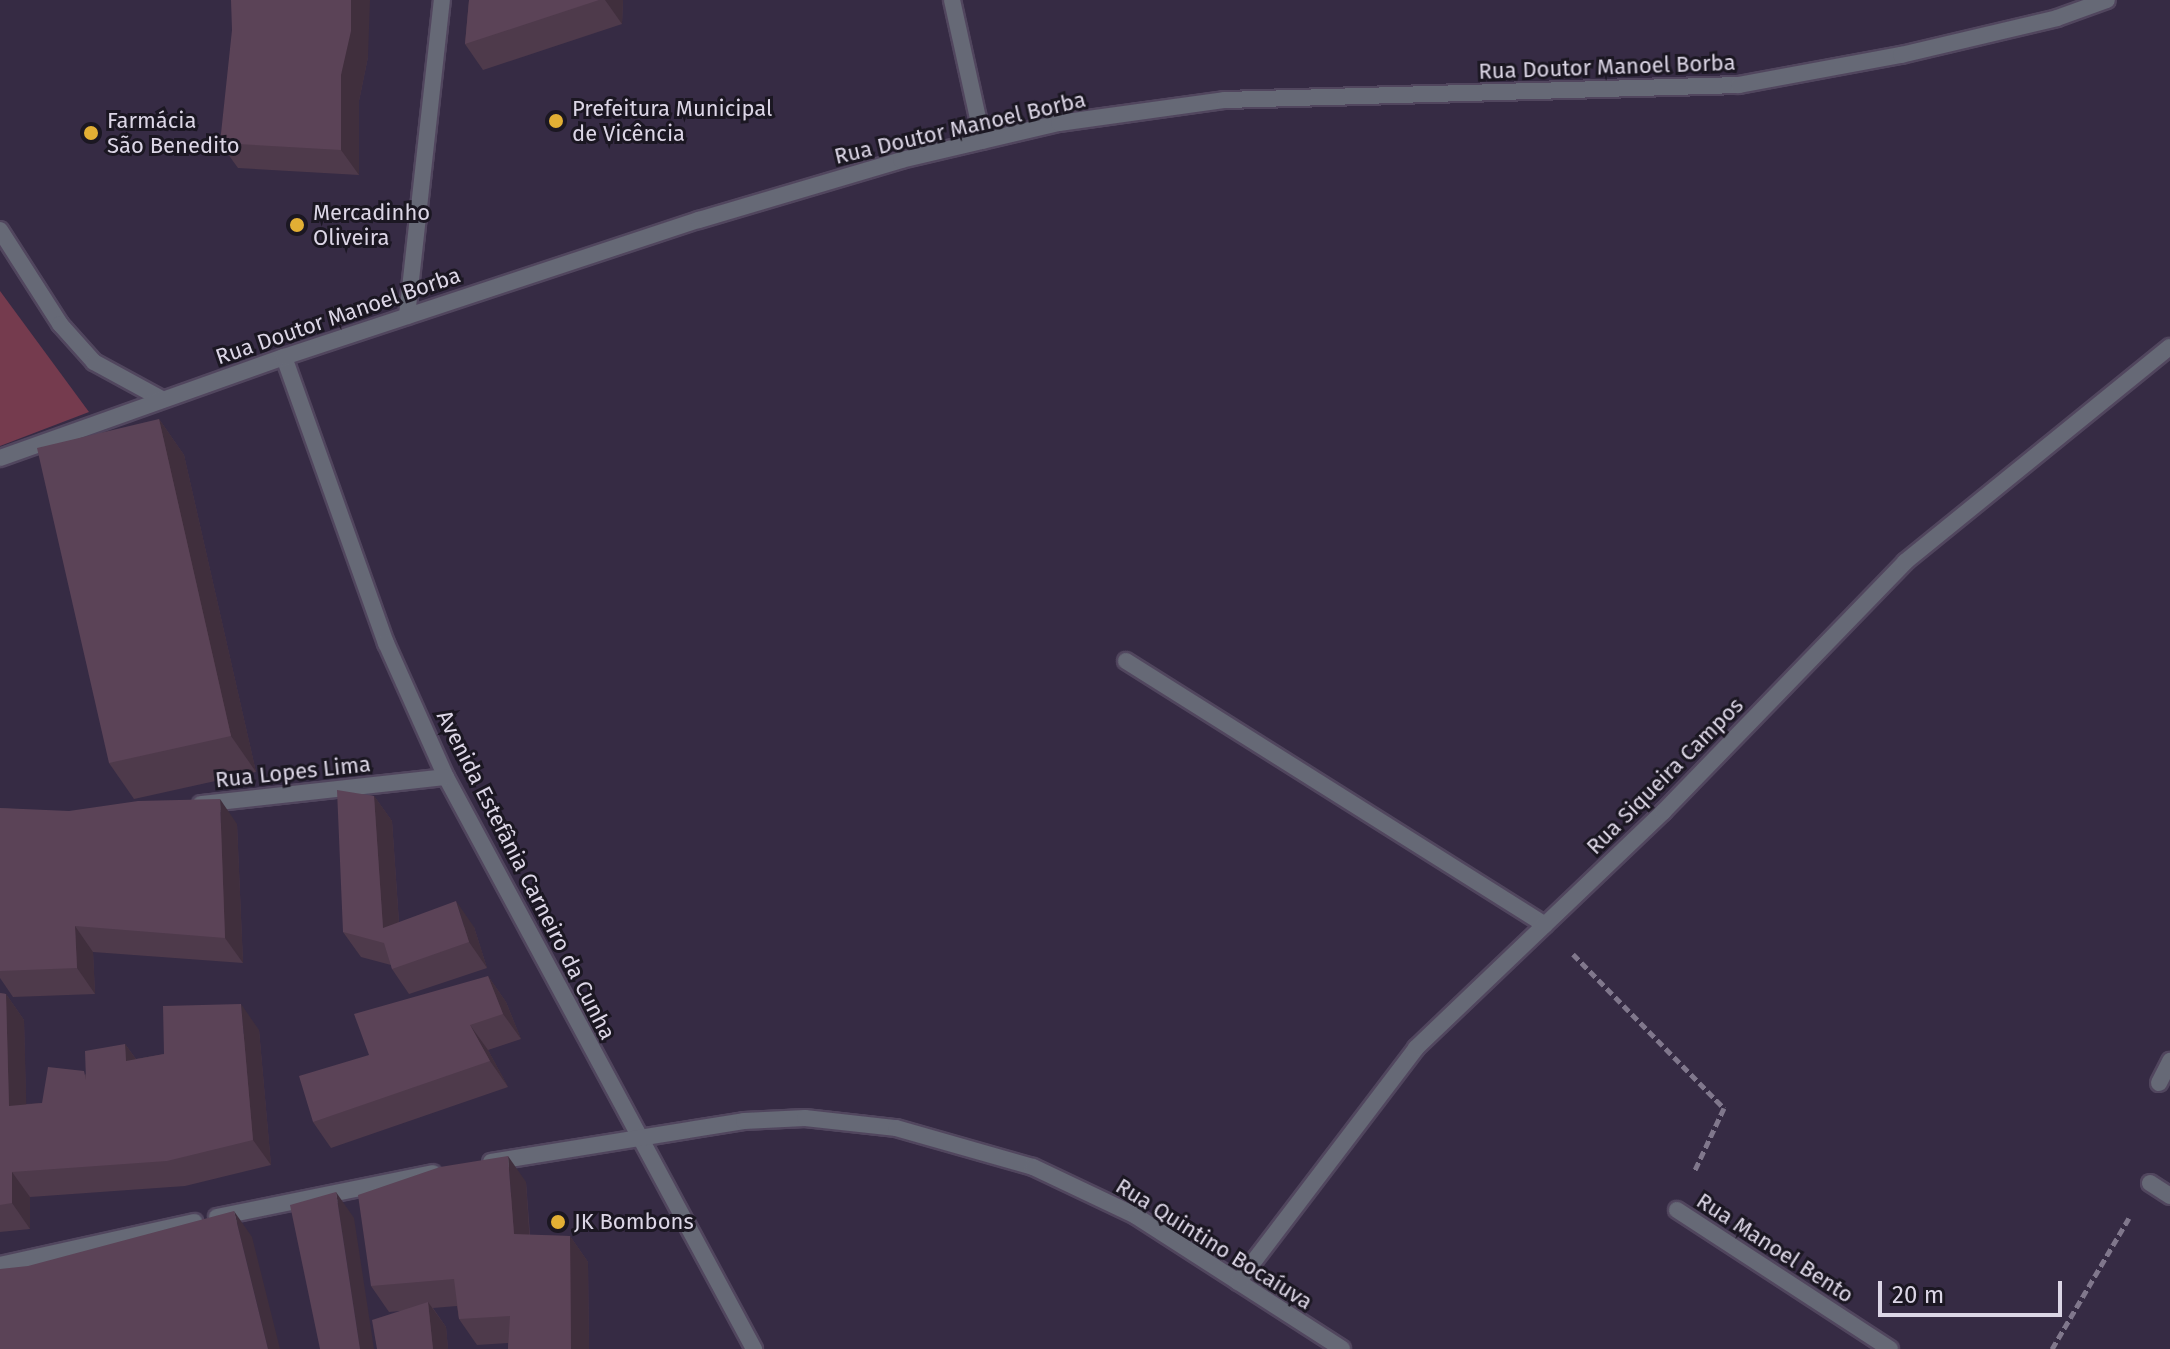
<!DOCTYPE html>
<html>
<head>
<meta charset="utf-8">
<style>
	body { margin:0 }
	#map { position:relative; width:2170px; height:1349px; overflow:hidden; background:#362b44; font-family:"Fira Sans",sans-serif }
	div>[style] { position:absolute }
	.green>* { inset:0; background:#753b4e }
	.path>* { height:5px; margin-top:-2.5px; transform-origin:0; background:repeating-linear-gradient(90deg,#80778c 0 8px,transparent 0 12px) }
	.roads { filter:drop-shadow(2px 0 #51465e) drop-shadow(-2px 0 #51465e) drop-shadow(0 2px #51465e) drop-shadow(0 -2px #51465e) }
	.lane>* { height:16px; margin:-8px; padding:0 8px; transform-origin:8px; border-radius:8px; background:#666976 }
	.street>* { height:16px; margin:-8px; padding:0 8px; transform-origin:8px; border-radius:8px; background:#666976 }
	.wall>* { inset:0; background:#4e3a4b }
	.shaded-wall>* { inset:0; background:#402f3d }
	.building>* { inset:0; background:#5b4357 }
	.dots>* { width:22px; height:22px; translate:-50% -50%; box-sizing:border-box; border:4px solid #1b1722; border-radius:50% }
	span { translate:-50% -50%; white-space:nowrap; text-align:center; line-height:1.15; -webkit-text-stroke:6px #1b1722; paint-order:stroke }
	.street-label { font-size:22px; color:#dcd6e6 }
	.poi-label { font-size:22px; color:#dcd6e6 }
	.left { translate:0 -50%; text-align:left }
	.scale { position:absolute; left:1878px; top:1281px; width:184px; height:36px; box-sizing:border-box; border:4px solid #dcd6e6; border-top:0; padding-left:10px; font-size:24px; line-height:28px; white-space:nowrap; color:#dcd6e6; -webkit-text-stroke:6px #1b1722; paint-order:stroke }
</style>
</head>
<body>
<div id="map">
	<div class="green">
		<div style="clip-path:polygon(0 291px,89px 412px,0 446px)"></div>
	</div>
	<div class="path">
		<div style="left:1573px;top:954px;width:216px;rotate:45.6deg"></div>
		<div style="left:1724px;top:1108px;width:71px;rotate:115.1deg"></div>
		<div style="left:2052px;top:1349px;width:152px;rotate:-59.6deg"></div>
	</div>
	<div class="roads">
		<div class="lane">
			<div style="left:2159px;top:1083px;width:25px;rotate:-63deg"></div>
		</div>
		<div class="street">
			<div style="left:952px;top:0;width:144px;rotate:77.6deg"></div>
			<div style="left:0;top:230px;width:112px;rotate:57.4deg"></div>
			<div style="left:60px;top:324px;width:51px;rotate:48.2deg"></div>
			<div style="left:94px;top:362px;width:77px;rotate:28.6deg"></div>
			<div style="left:407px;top:316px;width:318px;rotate:-83.7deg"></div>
			<div style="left:284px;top:357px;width:304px;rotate:70.4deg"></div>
			<div style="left:386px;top:643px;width:147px;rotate:65.9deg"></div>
			<div style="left:446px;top:777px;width:650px;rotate:61.7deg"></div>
			<div style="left:0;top:458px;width:301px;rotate:-19.6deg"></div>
			<div style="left:284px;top:357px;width:437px;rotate:-18.3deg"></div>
			<div style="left:699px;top:220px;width:211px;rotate:-16.5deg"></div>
			<div style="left:901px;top:160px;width:162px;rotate:-13.2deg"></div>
			<div style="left:1059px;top:123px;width:168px;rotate:-7.9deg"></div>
			<div style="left:1225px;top:100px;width:514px;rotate:-1.67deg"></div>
			<div style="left:1739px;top:85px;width:165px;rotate:-10.5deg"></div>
			<div style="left:1901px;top:55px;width:160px;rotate:-13.3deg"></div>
			<div style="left:2057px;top:18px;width:53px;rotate:-19.8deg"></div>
			<div style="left:1126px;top:661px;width:495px;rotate:32.2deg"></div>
			<div style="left:201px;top:804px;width:246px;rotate:-6.3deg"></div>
			<div style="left:491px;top:1162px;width:256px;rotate:-9.2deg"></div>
			<div style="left:744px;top:1121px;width:61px;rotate:-2.8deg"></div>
			<div style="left:805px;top:1118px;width:92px;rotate:6.3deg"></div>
			<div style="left:896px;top:1128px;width:142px;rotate:15.9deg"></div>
			<div style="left:1033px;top:1167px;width:114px;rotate:25.4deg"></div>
			<div style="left:1136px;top:1216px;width:245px;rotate:32.8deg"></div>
			<div style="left:2150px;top:1183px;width:24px;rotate:33deg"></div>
			<div style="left:1677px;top:1210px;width:254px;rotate:33.1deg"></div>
			<div style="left:217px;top:1217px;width:220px;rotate:-11.5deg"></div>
			<div style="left:0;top:1265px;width:199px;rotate:-12.5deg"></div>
			<div style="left:1238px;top:1282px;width:294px;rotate:-52.7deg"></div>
			<div style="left:1416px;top:1048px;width:342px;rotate:-43.7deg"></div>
			<div style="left:1663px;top:812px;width:348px;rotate:-45.9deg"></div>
			<div style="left:1905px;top:562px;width:341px;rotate:-39.1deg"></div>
		</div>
	</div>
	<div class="wall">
		<div style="clip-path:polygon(469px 0,623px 0,622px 24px,483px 70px,465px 44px)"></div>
		<div style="clip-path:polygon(368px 57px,359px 101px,359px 175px,238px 168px,220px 143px)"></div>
		<div style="clip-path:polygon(159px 419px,184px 455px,256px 772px,134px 799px,109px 763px)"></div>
		<div style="clip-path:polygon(374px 796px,392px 821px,399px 922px,474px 927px,487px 968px,409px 994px,392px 969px,391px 965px,361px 957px,343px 932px)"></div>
		<div style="clip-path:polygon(0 808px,237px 824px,243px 963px,93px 952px,95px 994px,13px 997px,0 978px)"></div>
		<div style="clip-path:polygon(488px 976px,506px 1002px,521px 1039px,488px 1050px,508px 1087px,331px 1148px,313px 1122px,369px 1055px)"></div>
		<div style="clip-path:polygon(0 993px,6px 994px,24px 1020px,26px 1104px,42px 1103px,86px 1074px,125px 1044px,136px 1059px,164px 1054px,259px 1030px,271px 1165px,185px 1186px,30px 1197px,30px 1229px,0 1232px)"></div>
		<div style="clip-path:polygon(526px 1182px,530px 1235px,570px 1236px,588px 1262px,589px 1349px,508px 1349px,508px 1343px,477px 1345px,459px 1319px,457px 1306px,433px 1308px,446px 1327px,448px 1349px,377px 1349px,400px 1311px,389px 1312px,371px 1286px)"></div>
	</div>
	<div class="shaded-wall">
		<div style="clip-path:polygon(351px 0,370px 0,368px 57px,359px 101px,359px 175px,341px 150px,341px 75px)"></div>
		<div style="clip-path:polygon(605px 0,623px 0,622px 24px)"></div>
		<div style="clip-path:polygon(159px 419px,184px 455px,256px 772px,231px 736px)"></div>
		<div style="clip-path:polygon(374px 796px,392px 821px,401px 953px,383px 928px)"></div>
		<div style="clip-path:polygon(220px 799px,237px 824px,243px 963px,225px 938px)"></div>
		<div style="clip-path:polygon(456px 901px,474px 927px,487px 968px,469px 942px)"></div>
		<div style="clip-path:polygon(75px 926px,93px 952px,95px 994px,77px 968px)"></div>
		<div style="clip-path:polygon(488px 976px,506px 1002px,521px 1039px,503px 1014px)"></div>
		<div style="clip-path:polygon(6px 994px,24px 1020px,27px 1131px,9px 1106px)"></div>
		<div style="clip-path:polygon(241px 1004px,259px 1030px,271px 1165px,253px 1140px)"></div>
		<div style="clip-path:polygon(470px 1025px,488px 1050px,508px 1087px,490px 1061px)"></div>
		<div style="clip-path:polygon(125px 1044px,143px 1069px,126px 1061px)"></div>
		<div style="clip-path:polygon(508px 1156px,526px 1182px,531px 1260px,514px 1234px)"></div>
		<div style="clip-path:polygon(12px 1172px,30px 1197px,30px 1229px,12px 1203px)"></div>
		<div style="clip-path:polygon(336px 1192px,354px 1218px,374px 1349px,360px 1349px)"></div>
		<div style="clip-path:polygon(234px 1211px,252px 1237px,280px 1349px,268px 1349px)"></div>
		<div style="clip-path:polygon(570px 1236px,588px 1262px,589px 1349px,571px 1349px)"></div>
		<div style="clip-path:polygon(428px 1302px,446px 1327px,448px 1349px,433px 1349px)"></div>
	</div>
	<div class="building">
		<div style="clip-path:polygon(231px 0,351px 0,351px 31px,341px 75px,341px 150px,220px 143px,232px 30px)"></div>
		<div style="clip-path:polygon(469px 0,599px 0,465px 44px)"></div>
		<div style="clip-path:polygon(159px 419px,231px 736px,109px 763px,37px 448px)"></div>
		<div style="clip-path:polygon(337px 790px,374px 796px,383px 928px,456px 901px,469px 942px,392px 969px,384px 943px,343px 932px)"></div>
		<div style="clip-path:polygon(220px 799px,225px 938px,75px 926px,77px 968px,0 971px,0 808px,69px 811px,138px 801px)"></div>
		<div style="clip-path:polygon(488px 976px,503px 1014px,470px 1025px,490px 1061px,313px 1122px,299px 1076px,369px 1055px,354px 1014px)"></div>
		<div style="clip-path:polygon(0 993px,6px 994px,9px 1106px,42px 1103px,48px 1067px,84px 1071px,86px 1080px,85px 1051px,125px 1044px,126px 1061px,164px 1054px,163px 1006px,241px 1004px,253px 1140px,167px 1161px,12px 1172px,12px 1203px,0 1205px)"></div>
		<div style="clip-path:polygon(508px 1156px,514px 1234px,570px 1236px,571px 1349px,508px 1349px,510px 1316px,459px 1319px,454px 1279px,371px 1286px,358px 1195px,440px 1167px)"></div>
		<div style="clip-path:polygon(336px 1192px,360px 1349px,320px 1349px,290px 1205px)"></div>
		<div style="clip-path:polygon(234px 1211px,268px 1349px,0 1349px,0 1269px,28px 1266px)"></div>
		<div style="clip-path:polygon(428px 1302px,433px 1349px,377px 1349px,372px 1320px)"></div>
	</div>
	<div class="dots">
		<div style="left:556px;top:121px;background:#e2af34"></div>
		<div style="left:91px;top:133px;background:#e2af34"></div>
		<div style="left:297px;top:225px;background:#e2af34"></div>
		<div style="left:558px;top:1222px;background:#e2af34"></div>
	</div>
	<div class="street-label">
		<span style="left:1607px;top:67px;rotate:-2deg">Rua Doutor Manoel Borba</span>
		<span style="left:960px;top:128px;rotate:-13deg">Rua Doutor Manoel Borba</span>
		<span style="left:338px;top:316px;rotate:-19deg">Rua Doutor Manoel Borba</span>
		<span style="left:293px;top:772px;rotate:-6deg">Rua Lopes Lima</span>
		<span style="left:1665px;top:776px;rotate:-45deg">Rua Siqueira Campos</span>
		<span style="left:526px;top:875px;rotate:63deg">Avenida Estefânia Carneiro da Cunha</span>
		<span style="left:1214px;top:1244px;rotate:32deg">Rua Quintino Bocaíuva</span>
		<span style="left:1775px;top:1248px;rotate:33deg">Rua Manoel Bento</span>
	</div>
	<div class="poi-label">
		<span class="left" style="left:572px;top:121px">Prefeitura Municipal<br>de Vicência</span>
		<span class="left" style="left:107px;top:133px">Farmácia<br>São Benedito</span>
		<span class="left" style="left:313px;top:225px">Mercadinho<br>Oliveira</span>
		<span class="left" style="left:574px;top:1222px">JK Bombons</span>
	</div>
	<div class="scale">20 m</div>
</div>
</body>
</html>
